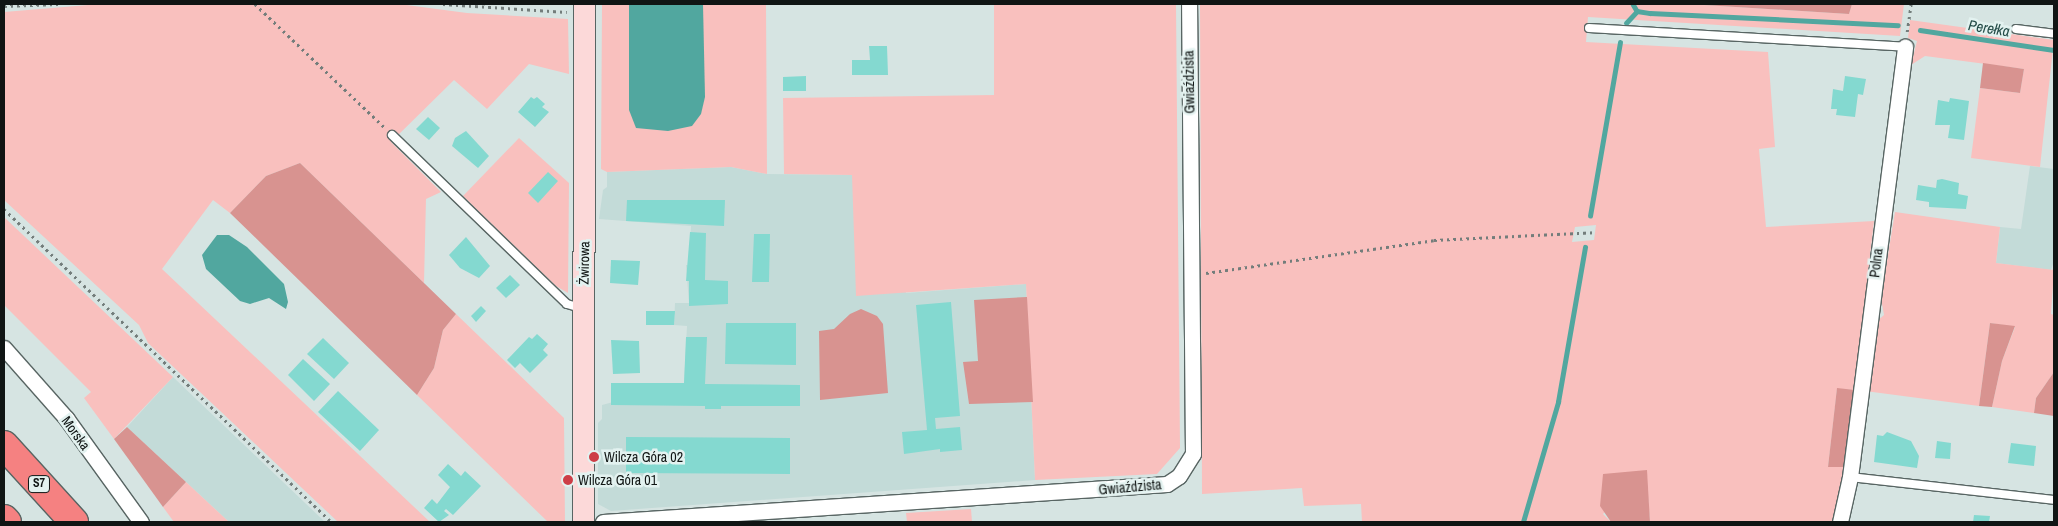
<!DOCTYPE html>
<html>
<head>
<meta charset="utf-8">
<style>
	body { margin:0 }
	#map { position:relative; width:2058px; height:526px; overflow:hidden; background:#d6e4e2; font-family:"Archivo Narrow",sans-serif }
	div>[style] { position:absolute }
	.built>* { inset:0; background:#c3dbd8 }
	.green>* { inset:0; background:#f9c0be }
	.forest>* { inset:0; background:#d89390 }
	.water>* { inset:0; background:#51a79f }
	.stream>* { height:4.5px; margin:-2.25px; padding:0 2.25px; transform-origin:2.25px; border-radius:2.25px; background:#51a79f }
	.building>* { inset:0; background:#84d9d0 }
	.path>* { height:2.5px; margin-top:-1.25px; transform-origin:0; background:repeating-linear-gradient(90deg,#737d7b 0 2.5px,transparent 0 6.5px) }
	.roads { filter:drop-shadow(1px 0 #586563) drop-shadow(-1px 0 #586563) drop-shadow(0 1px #586563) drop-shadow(0 -1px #586563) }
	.lane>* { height:8px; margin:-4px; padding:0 4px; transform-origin:4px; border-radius:4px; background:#fff }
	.street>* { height:15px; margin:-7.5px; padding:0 7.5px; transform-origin:7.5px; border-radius:7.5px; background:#fff }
	.secondary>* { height:21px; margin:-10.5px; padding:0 10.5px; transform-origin:10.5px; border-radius:10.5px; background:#fcd9d9 }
	.highway>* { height:28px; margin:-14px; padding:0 14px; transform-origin:14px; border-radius:14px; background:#f58181 }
	.dots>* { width:14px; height:14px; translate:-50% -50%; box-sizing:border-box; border:2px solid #e3f2f0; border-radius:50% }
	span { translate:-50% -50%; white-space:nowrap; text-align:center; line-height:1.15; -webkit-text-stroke:5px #e3f2f0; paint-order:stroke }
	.shield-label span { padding:1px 4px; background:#e3f2f0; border:1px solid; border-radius:4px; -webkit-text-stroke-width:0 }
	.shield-label { font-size:12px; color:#101514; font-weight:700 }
	.street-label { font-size:14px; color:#101514 }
	.poi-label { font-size:14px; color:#101514 }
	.left { translate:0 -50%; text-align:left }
	.water-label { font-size:15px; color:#234b47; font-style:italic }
	.frame { position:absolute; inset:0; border:5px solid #101514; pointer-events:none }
</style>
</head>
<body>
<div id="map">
	<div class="built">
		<div style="clip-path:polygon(2030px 166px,2054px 169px,2054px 261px,2051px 270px,1996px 263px,2000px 227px,2021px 229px)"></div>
		<div style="clip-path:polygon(731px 167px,767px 174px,852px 175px,906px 293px,1026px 284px,1035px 480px,611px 511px,598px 504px,598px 423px,602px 419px,602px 405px,684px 383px,687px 326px,674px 325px,675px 303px,689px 303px,686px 265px,689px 265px,691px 226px,599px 219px,603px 190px,607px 187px,607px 172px)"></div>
		<div style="clip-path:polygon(173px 377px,325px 522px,229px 522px,127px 427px)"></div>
	</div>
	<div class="green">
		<div style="clip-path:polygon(100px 4px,399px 4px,467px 13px,568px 19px,569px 74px,529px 64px,487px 109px,454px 80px,391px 142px,441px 192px,426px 199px,424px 283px,300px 163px,266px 176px,230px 213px,213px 200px,162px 269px,430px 522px,338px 522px,148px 343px,139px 325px,4px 200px,4px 12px)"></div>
		<div style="clip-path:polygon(602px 4px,766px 4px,767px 174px,731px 167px,607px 172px,601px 169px)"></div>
		<div style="clip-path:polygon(994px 4px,1176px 4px,1180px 448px,1157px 474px,1035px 480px,1026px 284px,856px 296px,852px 175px,784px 174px,783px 98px,994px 95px)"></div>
		<div style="clip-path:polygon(evenodd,1200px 4px,1688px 4px,1849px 14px,1852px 4px,1904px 4px,1900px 36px,1588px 17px,1586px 42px,1768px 52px,1775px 147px,1759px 149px,1766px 227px,1874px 221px,1855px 390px,1837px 389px,1828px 467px,1844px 467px,1836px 522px,1650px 522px,1646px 470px,1603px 514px,1611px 522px,1362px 522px,1361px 504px,1304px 506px,1302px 488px,1202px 494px,1200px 4px,1596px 225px,1594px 240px,1572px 242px,1575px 227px,1596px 225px)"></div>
		<div style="clip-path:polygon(1910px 20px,2054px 40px,2040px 167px,1971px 158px,1980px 88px,2020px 93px,2024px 69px,1925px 56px,1911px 65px,1917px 41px,1908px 38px)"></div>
		<div style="clip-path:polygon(519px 138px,569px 183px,568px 293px,556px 286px,463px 196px)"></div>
		<div style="clip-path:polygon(1895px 212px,2000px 227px,1996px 263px,2054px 270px,2051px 314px,2054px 315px,2054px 372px,2036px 398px,2034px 413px,1992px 407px,2002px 361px,2015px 327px,1990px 323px,1979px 406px,1865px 391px,1875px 323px,1884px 315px,1881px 298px)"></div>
		<div style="clip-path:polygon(4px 217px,173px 377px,114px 439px,84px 398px,91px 392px,4px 305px)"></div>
		<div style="clip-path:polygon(456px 314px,564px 418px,565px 522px,548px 522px,417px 395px,434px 368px,443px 330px)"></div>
		<div style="clip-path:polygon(186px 482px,229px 522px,174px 522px,163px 507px)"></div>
		<div style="clip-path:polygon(971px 509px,972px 522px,907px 522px,906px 513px)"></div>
	</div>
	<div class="forest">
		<div style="clip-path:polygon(1688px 4px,1852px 4px,1849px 14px)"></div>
		<div style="clip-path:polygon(1983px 63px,2024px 69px,2020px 93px,1980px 88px)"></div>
		<div style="clip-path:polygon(300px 163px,456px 314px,443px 330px,434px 368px,417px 395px,230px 213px,266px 176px)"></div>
		<div style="clip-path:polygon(1027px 297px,1033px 402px,969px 404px,963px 362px,978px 361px,974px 300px)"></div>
		<div style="clip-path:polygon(861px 309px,877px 316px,883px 324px,888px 393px,820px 400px,819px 331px,834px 329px,850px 314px)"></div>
		<div style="clip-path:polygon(1990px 323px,2015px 326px,2002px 361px,1992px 407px,1979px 406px)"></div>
		<div style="clip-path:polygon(2054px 372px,2054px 416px,2034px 413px,2036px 398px)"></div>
		<div style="clip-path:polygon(1837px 388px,1855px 390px,1844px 467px,1828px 467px)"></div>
		<div style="clip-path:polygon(127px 427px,186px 482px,163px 507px,114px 439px)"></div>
		<div style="clip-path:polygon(1647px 470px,1650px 522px,1611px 522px,1600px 506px,1603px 474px)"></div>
	</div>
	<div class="water">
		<div style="clip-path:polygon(629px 4px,703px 4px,705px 97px,701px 114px,692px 126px,668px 131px,636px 128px,629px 110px)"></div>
		<div style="clip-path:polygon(217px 235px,229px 235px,247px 247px,284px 284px,288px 302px,286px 309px,269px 298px,250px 304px,240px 301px,206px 269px,202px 255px)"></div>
	</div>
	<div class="stream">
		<div style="left:1633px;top:4px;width:8px;rotate:60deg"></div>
		<div style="left:1637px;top:11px;width:13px;rotate:9deg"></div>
		<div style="left:1650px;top:13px;width:248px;rotate:2.8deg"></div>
		<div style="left:1626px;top:23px;width:16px;rotate:-47deg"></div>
		<div style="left:1920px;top:30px;width:135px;rotate:8.5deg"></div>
		<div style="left:1590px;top:216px;width:176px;rotate:-80.2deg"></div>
		<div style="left:1523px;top:522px;width:125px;rotate:-73.7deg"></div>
		<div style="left:1558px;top:402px;width:157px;rotate:-80.1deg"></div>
	</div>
	<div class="building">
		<div style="clip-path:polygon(869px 46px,887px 46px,888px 75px,852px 75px,852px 60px,870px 60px)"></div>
		<div style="clip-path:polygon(806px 76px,806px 91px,783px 91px,783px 77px)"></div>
		<div style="clip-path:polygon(1845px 76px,1866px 79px,1863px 95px,1858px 94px,1855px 117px,1836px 115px,1837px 109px,1831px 109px,1833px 89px,1843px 91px)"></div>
		<div style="clip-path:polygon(531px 97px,534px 99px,537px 97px,545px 104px,542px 107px,549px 112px,535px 127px,518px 112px)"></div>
		<div style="clip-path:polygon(1950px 98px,1969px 101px,1964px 140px,1948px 138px,1950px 125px,1935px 125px,1938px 100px,1949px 102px)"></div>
		<div style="clip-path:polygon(428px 117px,440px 128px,429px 140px,416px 129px)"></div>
		<div style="clip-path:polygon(466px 131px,489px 156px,478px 168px,452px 146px,455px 138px)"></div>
		<div style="clip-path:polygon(548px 172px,558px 181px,538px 203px,528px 193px)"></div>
		<div style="clip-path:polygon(1942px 179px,1959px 183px,1958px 194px,1968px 196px,1966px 209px,1929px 207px,1929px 202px,1916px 200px,1918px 185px,1936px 188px,1937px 180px)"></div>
		<div style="clip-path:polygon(627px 200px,725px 200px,724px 226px,626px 221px)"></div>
		<div style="clip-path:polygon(690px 232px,706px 233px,705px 280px,728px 281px,728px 304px,689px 306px,689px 281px,686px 281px)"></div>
		<div style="clip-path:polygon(754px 234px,770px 234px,769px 282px,752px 282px)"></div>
		<div style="clip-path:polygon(466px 237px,490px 266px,479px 278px,460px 268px,449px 255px)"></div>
		<div style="clip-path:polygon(611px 260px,640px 261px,638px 285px,610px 283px)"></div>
		<div style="clip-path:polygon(510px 275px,520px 285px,506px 298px,496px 288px)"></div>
		<div style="clip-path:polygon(951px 302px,960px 416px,935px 418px,936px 429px,960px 427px,962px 450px,940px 452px,940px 449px,904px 454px,902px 432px,927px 430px,916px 305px)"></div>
		<div style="clip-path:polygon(481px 306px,486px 311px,476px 322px,471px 316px)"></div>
		<div style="clip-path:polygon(646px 311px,675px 311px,674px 325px,646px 325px)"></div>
		<div style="clip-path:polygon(726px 323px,796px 323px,796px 365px,725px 364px)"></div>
		<div style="clip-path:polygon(537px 334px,548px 344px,543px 350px,548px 355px,530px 373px,520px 363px,515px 368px,507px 360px,529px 337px,532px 339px)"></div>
		<div style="clip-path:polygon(686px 337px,707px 337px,705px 384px,800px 385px,800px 406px,721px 406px,721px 409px,705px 409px,705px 406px,611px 405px,611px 383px,684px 383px)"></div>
		<div style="clip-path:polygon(323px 338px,349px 363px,334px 379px,307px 354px)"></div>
		<div style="clip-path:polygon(611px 340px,639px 341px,640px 373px,613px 374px)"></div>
		<div style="clip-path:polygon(303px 359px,330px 384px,314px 401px,288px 375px)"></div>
		<div style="clip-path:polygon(338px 391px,379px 430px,360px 451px,318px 412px)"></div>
		<div style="clip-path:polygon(1887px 432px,1911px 441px,1919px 456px,1917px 468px,1874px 462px,1877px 435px,1883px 436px)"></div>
		<div style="clip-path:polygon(626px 437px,790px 438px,790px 474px,626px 473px,626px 463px,622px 463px,622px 452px,626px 452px)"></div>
		<div style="clip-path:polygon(1937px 441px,1951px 443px,1950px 459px,1935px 458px)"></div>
		<div style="clip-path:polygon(2011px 443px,2036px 446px,2034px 466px,2008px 463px)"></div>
		<div style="clip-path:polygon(448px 464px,461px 476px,465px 471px,481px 486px,453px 515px,446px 509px,444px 511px,449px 515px,439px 522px,424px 508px,432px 499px,437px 504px,450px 487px,438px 475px)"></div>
		<div style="clip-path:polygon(1974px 515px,1990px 516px,1989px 522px,1973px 522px)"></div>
	</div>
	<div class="path">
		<div style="left:255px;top:4px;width:178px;rotate:43.6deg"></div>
		<div style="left:443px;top:4px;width:124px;rotate:3.7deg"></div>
		<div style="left:4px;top:6px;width:54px;rotate:-2.1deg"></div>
		<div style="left:1907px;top:32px;width:28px;rotate:-82deg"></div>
		<div style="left:4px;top:209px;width:453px;rotate:43.7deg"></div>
		<div style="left:1206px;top:273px;width:230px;rotate:-8.2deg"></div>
		<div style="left:1434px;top:240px;width:161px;rotate:-2.8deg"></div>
	</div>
	<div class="roads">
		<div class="lane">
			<div style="left:1589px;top:28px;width:317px;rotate:3.4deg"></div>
			<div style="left:2016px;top:29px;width:38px;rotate:7deg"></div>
			<div style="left:392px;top:135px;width:243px;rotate:44deg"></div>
			<div style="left:567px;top:304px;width:15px;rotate:16deg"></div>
			<div style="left:1850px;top:477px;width:205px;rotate:6.4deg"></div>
		</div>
		<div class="street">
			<div style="left:4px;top:348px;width:94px;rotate:48.5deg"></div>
			<div style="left:66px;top:418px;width:128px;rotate:54.2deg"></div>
			<div style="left:603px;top:522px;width:565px;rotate:-3.85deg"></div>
			<div style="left:1167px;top:484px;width:14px;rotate:-34deg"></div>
			<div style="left:1179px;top:476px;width:26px;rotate:-58deg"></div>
			<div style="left:1193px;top:454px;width:450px;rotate:-90.5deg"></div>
			<div style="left:1840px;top:522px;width:46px;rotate:-77.5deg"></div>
			<div style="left:1850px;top:477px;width:434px;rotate:-82.7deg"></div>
		</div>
		<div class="secondary">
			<div style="left:583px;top:522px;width:518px;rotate:-89.89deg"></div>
		</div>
		<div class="highway">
			<div style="left:4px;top:445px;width:104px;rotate:47.7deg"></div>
			<div style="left:4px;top:519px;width:4px;rotate:45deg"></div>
		</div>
	</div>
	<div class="dots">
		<div style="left:594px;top:457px;background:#cd3e47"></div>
		<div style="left:568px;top:480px;background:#cd3e47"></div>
	</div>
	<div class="shield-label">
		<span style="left:39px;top:484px">S7</span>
	</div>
	<div class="street-label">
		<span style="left:1189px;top:82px;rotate:-91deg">Gwiaździsta</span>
		<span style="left:584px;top:263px;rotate:-89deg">Żwirowa</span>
		<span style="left:1876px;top:263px;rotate:-83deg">Polna</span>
		<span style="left:76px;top:433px;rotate:54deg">Morska</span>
		<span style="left:1130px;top:487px;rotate:-5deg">Gwiaździsta</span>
	</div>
	<div class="poi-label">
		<span class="left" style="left:604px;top:457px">Wilcza Góra 02</span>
		<span class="left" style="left:578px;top:480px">Wilcza Góra 01</span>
	</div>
	<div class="water-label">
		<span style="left:1989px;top:28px;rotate:9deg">Perełka</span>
	</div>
	<div class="frame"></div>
</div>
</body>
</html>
